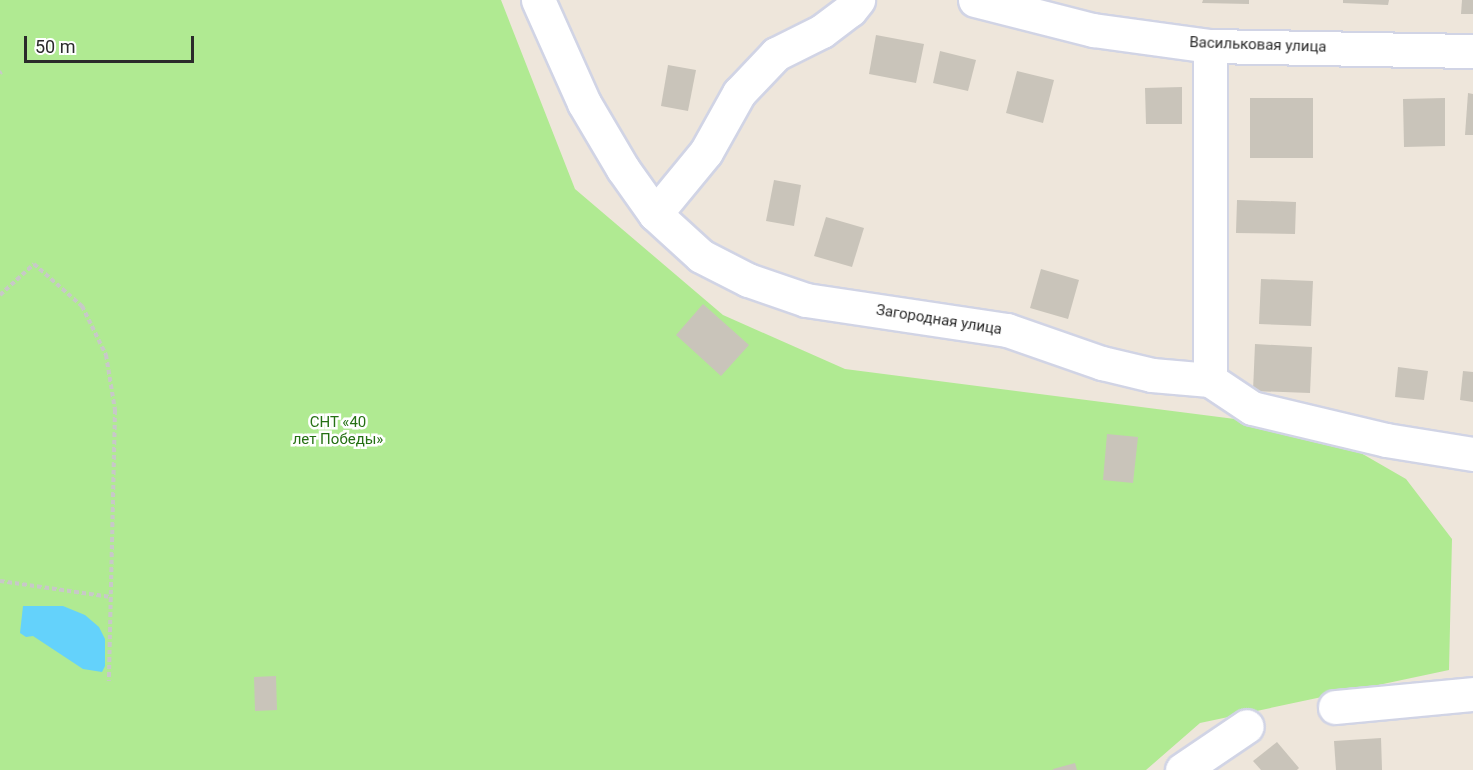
<!DOCTYPE html>
<html>
<head>
<meta charset="utf-8">
<style>
	body { margin:0 }
	#map { position:relative; width:1473px; height:770px; overflow:hidden; background:#eee6db; font-family:Roboto,sans-serif }
	div>[style] { position:absolute }
	.green>* { inset:0; background:#b0ea92 }
	.water>* { inset:0; background:#64d2fb }
	.building>* { inset:0; background:#c9c4ba }
	.path>* { height:4px; margin-top:-2px; transform-origin:0; background:repeating-linear-gradient(90deg,#c8c8c8 0 4.5px,transparent 0 7.5px) }
	.roads { filter:drop-shadow(2px 0 #d1d4e5) drop-shadow(-2px 0 #d1d4e5) drop-shadow(0 2px #d1d4e5) drop-shadow(0 -2px #d1d4e5) }
	.minor>* { height:33px; margin:-16.5px; padding:0 16.5px; transform-origin:16.5px; border-radius:16.5px; background:#fff }
	span { translate:-50% -50%; white-space:nowrap; text-align:center; line-height:1.15; -webkit-text-stroke:5px #fff; paint-order:stroke }
	.street-label { font-size:15px; color:#2b2b2b }
	.park-label { font-size:15px; color:#257013 }
	.scale { position:absolute; left:24px; top:36px; width:170px; height:27px; box-sizing:border-box; border:3px solid #2b2b2b; border-top:0; padding-left:8px; font-size:18px; line-height:21px; white-space:nowrap; color:#2b2b2b; -webkit-text-stroke:4px #fff; paint-order:stroke }
</style>
</head>
<body>
<div id="map">
	<div class="green">
		<div style="clip-path:polygon(0 0,501px 0,575px 189px,723px 315px,845px 369px,1321px 430px,1406px 479px,1452px 539px,1449px 670px,1200px 723px,1146px 770px,0 770px)"></div>
	</div>
	<div class="water">
		<div style="clip-path:polygon(23px 606px,63px 606px,85px 615px,99px 627px,105px 639px,105px 666px,102px 672px,83px 669px,33px 636px,26px 637px,20px 633px)"></div>
	</div>
	<div class="building">
		<div style="clip-path:polygon(1203px 0,1249px 0,1249px 4px,1202px 3px)"></div>
		<div style="clip-path:polygon(1343px 0,1389px 0,1388px 5px,1343px 3px)"></div>
		<div style="clip-path:polygon(1462px 0,1473px 0,1473px 14px,1461px 14px)"></div>
		<div style="clip-path:polygon(876px 35px,924px 44px,916px 83px,869px 74px)"></div>
		<div style="clip-path:polygon(940px 51px,976px 60px,968px 91px,933px 83px)"></div>
		<div style="clip-path:polygon(668px 65px,696px 70px,688px 111px,661px 106px)"></div>
		<div style="clip-path:polygon(1017px 71px,1054px 80px,1043px 123px,1006px 113px)"></div>
		<div style="clip-path:polygon(1182px 87px,1182px 124px,1146px 124px,1145px 88px)"></div>
		<div style="clip-path:polygon(1468px 93px,1473px 94px,1473px 135px,1465px 135px)"></div>
		<div style="clip-path:polygon(1250px 98px,1313px 98px,1313px 158px,1250px 158px)"></div>
		<div style="clip-path:polygon(1445px 98px,1445px 146px,1404px 147px,1403px 99px)"></div>
		<div style="clip-path:polygon(774px 180px,801px 185px,794px 226px,766px 221px)"></div>
		<div style="clip-path:polygon(1237px 200px,1296px 202px,1295px 234px,1236px 233px)"></div>
		<div style="clip-path:polygon(826px 217px,864px 228px,852px 267px,814px 256px)"></div>
		<div style="clip-path:polygon(1041px 269px,1079px 280px,1068px 319px,1030px 308px)"></div>
		<div style="clip-path:polygon(1261px 279px,1313px 281px,1311px 326px,1259px 324px)"></div>
		<div style="clip-path:polygon(703px 304px,749px 345px,721px 376px,676px 335px)"></div>
		<div style="clip-path:polygon(1255px 344px,1312px 347px,1310px 393px,1253px 391px)"></div>
		<div style="clip-path:polygon(1398px 367px,1428px 371px,1424px 400px,1395px 397px)"></div>
		<div style="clip-path:polygon(1463px 371px,1473px 372px,1473px 402px,1460px 400px)"></div>
		<div style="clip-path:polygon(1107px 434px,1138px 437px,1133px 483px,1103px 480px)"></div>
		<div style="clip-path:polygon(276px 676px,277px 710px,255px 711px,254px 677px)"></div>
		<div style="clip-path:polygon(1381px 738px,1382px 770px,1336px 770px,1334px 741px)"></div>
		<div style="clip-path:polygon(1277px 742px,1299px 768px,1297px 770px,1261px 770px,1253px 761px)"></div>
		<div style="clip-path:polygon(1075px 763px,1077px 770px,1053px 770px,1053px 769px)"></div>
	</div>
	<div class="path">
		<div style="left:0;top:73px;width:2px;rotate:-27deg"></div>
		<div style="left:0;top:295px;width:46px;rotate:-42.4deg"></div>
		<div style="left:34px;top:264px;width:64px;rotate:41.2deg"></div>
		<div style="left:82px;top:306px;width:55px;rotate:63.9deg"></div>
		<div style="left:106px;top:355px;width:56px;rotate:80.7deg"></div>
		<div style="left:115px;top:410px;width:271px;rotate:91.3deg"></div>
		<div style="left:0;top:581px;width:112px;rotate:8.2deg"></div>
	</div>
	<div class="roads">
		<div class="minor">
			<div style="left:538px;top:0;width:113px;rotate:65.9deg"></div>
			<div style="left:584px;top:103px;width:77px;rotate:59.4deg"></div>
			<div style="left:623px;top:169px;width:55px;rotate:54.6deg"></div>
			<div style="left:655px;top:214px;width:62px;rotate:42.4deg"></div>
			<div style="left:701px;top:256px;width:53px;rotate:27.1deg"></div>
			<div style="left:748px;top:280px;width:61px;rotate:19deg"></div>
			<div style="left:806px;top:300px;width:203px;rotate:8.5deg"></div>
			<div style="left:1007px;top:330px;width:101px;rotate:19.2deg"></div>
			<div style="left:1102px;top:363px;width:51px;rotate:13.5deg"></div>
			<div style="left:1152px;top:375px;width:58px;rotate:4.9deg"></div>
			<div style="left:1210px;top:380px;width:50px;rotate:33.7deg"></div>
			<div style="left:1252px;top:408px;width:138px;rotate:13.4deg"></div>
			<div style="left:1386px;top:440px;width:88px;rotate:9.1deg"></div>
			<div style="left:975px;top:0;width:122px;rotate:14.3deg"></div>
			<div style="left:1093px;top:30px;width:118px;rotate:7.8deg"></div>
			<div style="left:1210px;top:46px;width:263px;rotate:1.1deg"></div>
			<div style="left:1210px;top:46px;width:334px;rotate:90deg"></div>
			<div style="left:655px;top:214px;width:80px;rotate:-50.6deg"></div>
			<div style="left:706px;top:152px;width:68px;rotate:-60.8deg"></div>
			<div style="left:739px;top:93px;width:54px;rotate:-46.5deg"></div>
			<div style="left:776px;top:54px;width:51px;rotate:-26.6deg"></div>
			<div style="left:822px;top:31px;width:35px;rotate:-37deg"></div>
			<div style="left:850px;top:10px;width:13px;rotate:-51deg"></div>
			<div style="left:1335px;top:707px;width:139px;rotate:-5.4deg"></div>
			<div style="left:1182px;top:770px;width:78px;rotate:-34.1deg"></div>
		</div>
	</div>
	<div class="street-label">
		<span style="left:1258px;top:45px;rotate:2deg">Васильковая улица</span>
		<span style="left:939px;top:320px;rotate:9deg">Загородная улица</span>
	</div>
	<div class="park-label">
		<span style="left:338px;top:431px">СНТ «40<br>лет Победы»</span>
	</div>
	<div class="scale">50 m</div>
</div>
</body>
</html>
